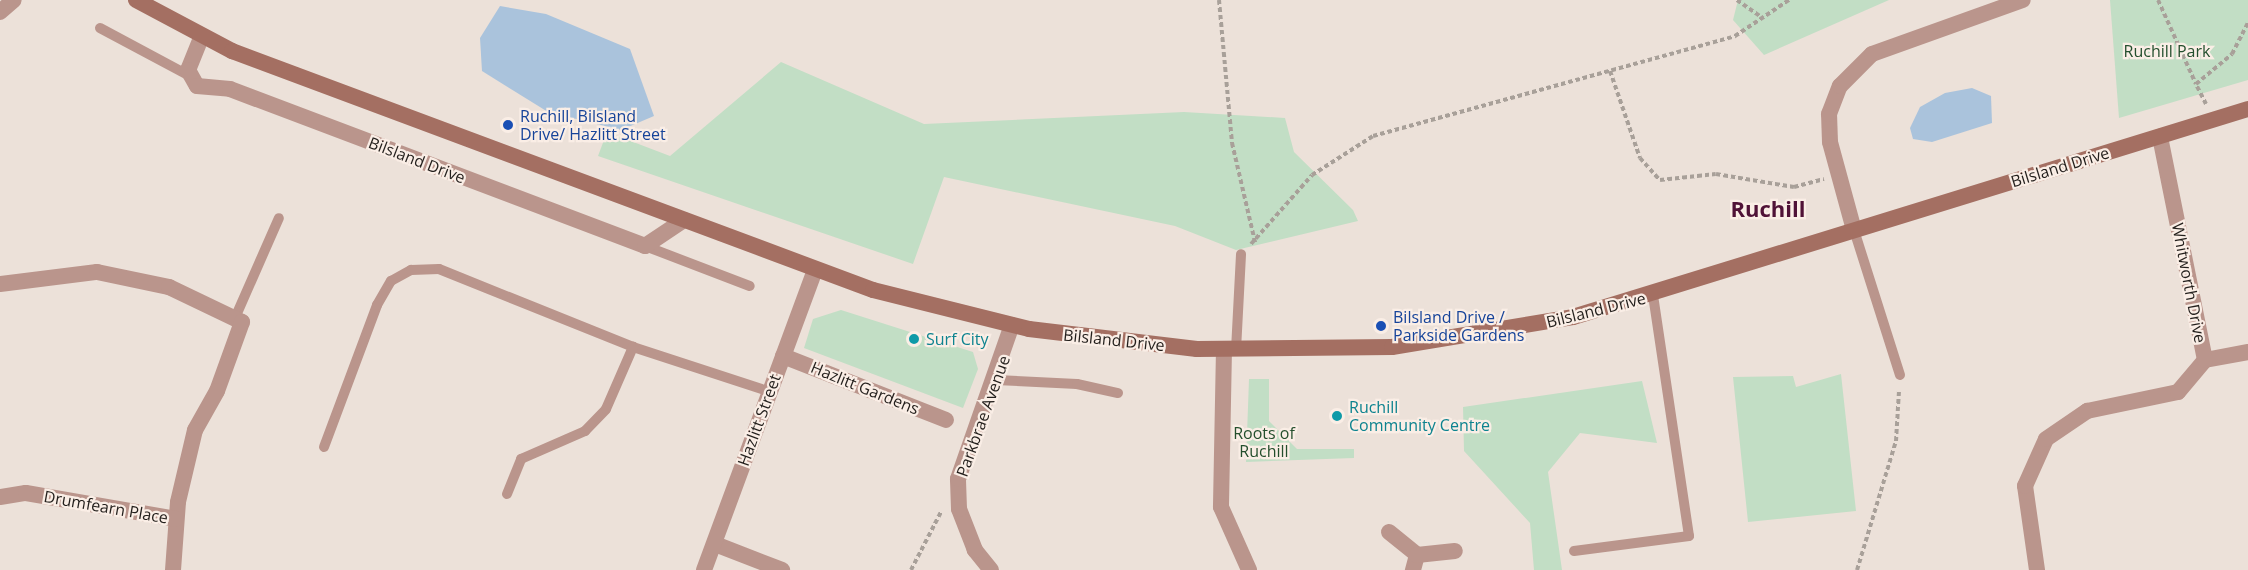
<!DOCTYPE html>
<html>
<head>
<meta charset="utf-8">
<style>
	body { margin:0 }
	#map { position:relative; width:2248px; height:570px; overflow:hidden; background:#ece1d9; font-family:"Open Sans",sans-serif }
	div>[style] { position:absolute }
	.green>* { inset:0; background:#c2dec5 }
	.water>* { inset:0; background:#aac3dc }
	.path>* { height:4px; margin-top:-2px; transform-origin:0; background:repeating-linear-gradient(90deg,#a8a099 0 4.5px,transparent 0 7.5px) }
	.service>* { height:10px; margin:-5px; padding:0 5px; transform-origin:5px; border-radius:5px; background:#ba958c }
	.minor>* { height:16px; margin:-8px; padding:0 8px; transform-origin:8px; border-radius:8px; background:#ba958c }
	.secondary>* { height:16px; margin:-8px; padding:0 8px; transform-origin:8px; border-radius:8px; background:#a46f62 }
	.dots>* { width:16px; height:16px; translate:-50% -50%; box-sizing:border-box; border:3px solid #faeee6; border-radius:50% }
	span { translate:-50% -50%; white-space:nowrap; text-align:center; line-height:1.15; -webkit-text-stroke:4.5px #faeee6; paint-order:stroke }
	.park-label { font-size:16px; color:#244f2d }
	.transit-label { font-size:16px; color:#164399 }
	.left { translate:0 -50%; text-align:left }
	.street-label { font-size:16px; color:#231f1c }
	.culture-label { font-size:16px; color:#0d838f }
	.district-label { font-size:22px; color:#501237; font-weight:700 }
</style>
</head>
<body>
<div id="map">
	<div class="green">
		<div style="clip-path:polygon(1738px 0,1889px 0,1764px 55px,1733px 20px)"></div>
		<div style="clip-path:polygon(2110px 0,2248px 0,2248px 80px,2119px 118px)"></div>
		<div style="clip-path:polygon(781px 62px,924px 124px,1184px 112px,1285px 118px,1294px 152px,1353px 210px,1358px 221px,1236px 250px,1175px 226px,944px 177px,913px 264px,598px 156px,607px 132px,670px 156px)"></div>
		<div style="clip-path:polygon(841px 310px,973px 352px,978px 369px,963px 408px,804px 348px,813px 319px)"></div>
		<div style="clip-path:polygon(1841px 374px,1856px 511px,1748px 522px,1733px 377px,1793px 376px,1796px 387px)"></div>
		<div style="clip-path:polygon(1249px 379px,1269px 379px,1269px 421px,1297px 449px,1354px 449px,1354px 458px,1246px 462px)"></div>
		<div style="clip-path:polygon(1642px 381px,1657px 443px,1580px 433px,1548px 472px,1562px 570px,1534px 570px,1530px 523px,1464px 451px,1463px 407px)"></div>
	</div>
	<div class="water">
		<div style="clip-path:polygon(500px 6px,546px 14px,630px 49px,654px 116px,621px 130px,548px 112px,482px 71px,480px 38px)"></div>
		<div style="clip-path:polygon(1972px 88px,1991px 96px,1992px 123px,1932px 142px,1913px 139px,1910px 128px,1920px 107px,1945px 93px)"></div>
	</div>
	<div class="path">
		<div style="left:1219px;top:0;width:144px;rotate:84.8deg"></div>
		<div style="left:1232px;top:143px;width:102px;rotate:76.9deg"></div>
		<div style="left:1737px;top:0;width:32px;rotate:35deg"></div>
		<div style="left:2158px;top:0;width:92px;rotate:65.7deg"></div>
		<div style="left:1610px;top:71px;width:92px;rotate:71deg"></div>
		<div style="left:1640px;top:158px;width:30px;rotate:48deg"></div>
		<div style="left:1660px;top:180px;width:56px;rotate:-6.1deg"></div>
		<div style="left:1716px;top:174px;width:79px;rotate:9.5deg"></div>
		<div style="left:1794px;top:187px;width:31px;rotate:-15deg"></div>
		<div style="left:2206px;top:104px;width:22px;rotate:-117deg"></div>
		<div style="left:2196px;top:84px;width:47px;rotate:-39.8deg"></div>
		<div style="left:2232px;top:54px;width:35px;rotate:-63deg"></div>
		<div style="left:1251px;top:244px;width:92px;rotate:-48.5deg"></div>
		<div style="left:1312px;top:175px;width:72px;rotate:-32.6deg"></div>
		<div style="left:1373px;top:136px;width:376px;rotate:-15.4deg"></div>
		<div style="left:1735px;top:36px;width:65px;rotate:-33.7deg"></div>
		<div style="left:911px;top:570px;width:65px;rotate:-62.7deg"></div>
		<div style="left:1857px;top:570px;width:135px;rotate:-73.2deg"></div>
		<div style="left:1896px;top:441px;width:51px;rotate:-86.6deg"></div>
	</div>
	<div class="service">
		<div style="left:100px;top:28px;width:100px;rotate:28.1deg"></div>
		<div style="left:1854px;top:230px;width:152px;rotate:72.4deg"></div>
		<div style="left:645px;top:246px;width:112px;rotate:20.9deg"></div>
		<div style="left:235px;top:318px;width:109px;rotate:-66.3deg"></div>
		<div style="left:1236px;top:350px;width:96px;rotate:-87deg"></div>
		<div style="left:996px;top:380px;width:81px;rotate:2.8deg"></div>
		<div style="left:1077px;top:384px;width:42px;rotate:12.4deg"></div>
		<div style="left:324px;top:447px;width:152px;rotate:-69.5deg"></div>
		<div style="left:377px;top:305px;width:28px;rotate:-60deg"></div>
		<div style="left:391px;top:281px;width:23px;rotate:-29deg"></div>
		<div style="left:411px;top:270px;width:28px;rotate:-2deg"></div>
		<div style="left:439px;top:269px;width:209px;rotate:21.9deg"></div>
		<div style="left:633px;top:347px;width:142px;rotate:18.1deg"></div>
		<div style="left:507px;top:494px;width:38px;rotate:-68deg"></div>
		<div style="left:521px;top:459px;width:70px;rotate:-23.6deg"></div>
		<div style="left:585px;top:431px;width:30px;rotate:-46deg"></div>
		<div style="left:606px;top:409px;width:68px;rotate:-66.5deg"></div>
		<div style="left:1574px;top:551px;width:116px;rotate:-7.4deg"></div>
		<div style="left:1689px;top:536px;width:244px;rotate:-98.5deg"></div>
	</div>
	<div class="minor">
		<div style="left:0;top:12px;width:18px;rotate:-41deg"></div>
		<div style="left:201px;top:38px;width:35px;rotate:112deg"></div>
		<div style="left:188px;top:70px;width:18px;rotate:61deg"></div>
		<div style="left:197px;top:86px;width:33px;rotate:5deg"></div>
		<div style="left:230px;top:89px;width:444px;rotate:20.7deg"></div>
		<div style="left:645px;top:246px;width:47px;rotate:-33.7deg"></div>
		<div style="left:1854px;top:230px;width:91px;rotate:-105.3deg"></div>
		<div style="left:1830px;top:142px;width:28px;rotate:-92deg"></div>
		<div style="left:1829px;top:114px;width:30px;rotate:-69deg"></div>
		<div style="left:1840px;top:86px;width:45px;rotate:-45deg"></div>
		<div style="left:1872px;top:54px;width:160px;rotate:-19.7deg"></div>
		<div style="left:0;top:284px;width:98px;rotate:-7.1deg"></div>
		<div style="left:97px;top:272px;width:74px;rotate:11.8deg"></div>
		<div style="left:169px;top:287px;width:81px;rotate:25.6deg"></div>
		<div style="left:242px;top:322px;width:73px;rotate:109.9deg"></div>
		<div style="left:217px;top:391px;width:45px;rotate:119.4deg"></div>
		<div style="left:195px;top:430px;width:74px;rotate:103.3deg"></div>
		<div style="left:178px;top:502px;width:68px;rotate:94.2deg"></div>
		<div style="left:1224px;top:349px;width:158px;rotate:91.1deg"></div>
		<div style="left:1221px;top:507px;width:69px;rotate:66deg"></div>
		<div style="left:783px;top:356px;width:175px;rotate:21.4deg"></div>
		<div style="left:2205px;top:360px;width:44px;rotate:-10.5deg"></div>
		<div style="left:0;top:497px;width:26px;rotate:-9deg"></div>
		<div style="left:26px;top:493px;width:152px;rotate:9.8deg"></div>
		<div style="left:1389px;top:532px;width:36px;rotate:39deg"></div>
		<div style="left:1417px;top:555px;width:16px;rotate:105deg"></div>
		<div style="left:715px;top:544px;width:72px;rotate:21.2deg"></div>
		<div style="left:1417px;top:555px;width:38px;rotate:-6deg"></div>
		<div style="left:704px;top:570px;width:320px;rotate:-69.7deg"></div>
		<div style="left:991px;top:570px;width:26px;rotate:-129deg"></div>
		<div style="left:975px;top:550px;width:44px;rotate:-111.3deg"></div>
		<div style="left:959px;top:509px;width:30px;rotate:-92deg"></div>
		<div style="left:958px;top:479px;width:163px;rotate:-70.7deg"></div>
		<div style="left:2037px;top:570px;width:85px;rotate:-98.1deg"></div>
		<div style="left:2025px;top:486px;width:51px;rotate:-65.9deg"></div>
		<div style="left:2046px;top:439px;width:50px;rotate:-34.3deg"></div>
		<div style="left:2087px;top:411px;width:93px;rotate:-11.8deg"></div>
		<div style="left:2178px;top:392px;width:42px;rotate:-49.8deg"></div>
		<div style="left:2205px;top:360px;width:228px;rotate:-101.4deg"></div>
	</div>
	<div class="secondary">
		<div style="left:136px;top:0;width:109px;rotate:28deg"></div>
		<div style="left:232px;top:51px;width:684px;rotate:20.45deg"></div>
		<div style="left:873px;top:290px;width:161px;rotate:14deg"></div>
		<div style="left:1029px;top:329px;width:169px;rotate:6.8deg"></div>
		<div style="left:1197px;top:349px;width:195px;rotate:-0.6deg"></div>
		<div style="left:1392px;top:347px;width:183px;rotate:-9.4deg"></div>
		<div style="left:1573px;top:317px;width:706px;rotate:-17.13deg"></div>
	</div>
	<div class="dots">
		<div style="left:508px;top:125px;background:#1a4fb4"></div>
		<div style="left:1381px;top:326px;background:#1a4fb4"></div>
		<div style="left:914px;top:339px;background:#0f9aa8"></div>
		<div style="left:1337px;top:416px;background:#0f9aa8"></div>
	</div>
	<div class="park-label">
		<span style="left:2167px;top:51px">Ruchill Park</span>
		<span style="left:1264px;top:442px">Roots of<br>Ruchill</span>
	</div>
	<div class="transit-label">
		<span class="left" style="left:520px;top:125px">Ruchill, Bilsland<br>Drive/ Hazlitt Street</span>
		<span class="left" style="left:1393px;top:326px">Bilsland Drive /<br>Parkside Gardens</span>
	</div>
	<div class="street-label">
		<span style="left:417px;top:160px;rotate:21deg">Bilsland Drive</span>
		<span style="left:2060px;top:167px;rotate:-17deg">Bilsland Drive</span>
		<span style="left:2189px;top:283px;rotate:79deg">Whitworth Drive</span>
		<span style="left:1596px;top:310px;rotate:-14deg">Bilsland Drive</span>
		<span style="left:1114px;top:340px;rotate:6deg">Bilsland Drive</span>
		<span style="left:865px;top:388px;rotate:22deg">Hazlitt Gardens</span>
		<span style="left:983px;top:416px;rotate:-70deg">Parkbrae Avenue</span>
		<span style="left:759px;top:420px;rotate:-70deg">Hazlitt Street</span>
		<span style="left:106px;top:507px;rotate:10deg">Drumfearn Place</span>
	</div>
	<div class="culture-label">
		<span class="left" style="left:926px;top:339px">Surf City</span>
		<span class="left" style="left:1349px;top:416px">Ruchill<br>Community Centre</span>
	</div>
	<div class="district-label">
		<span style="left:1768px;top:209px">Ruchill</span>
	</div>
</div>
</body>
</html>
